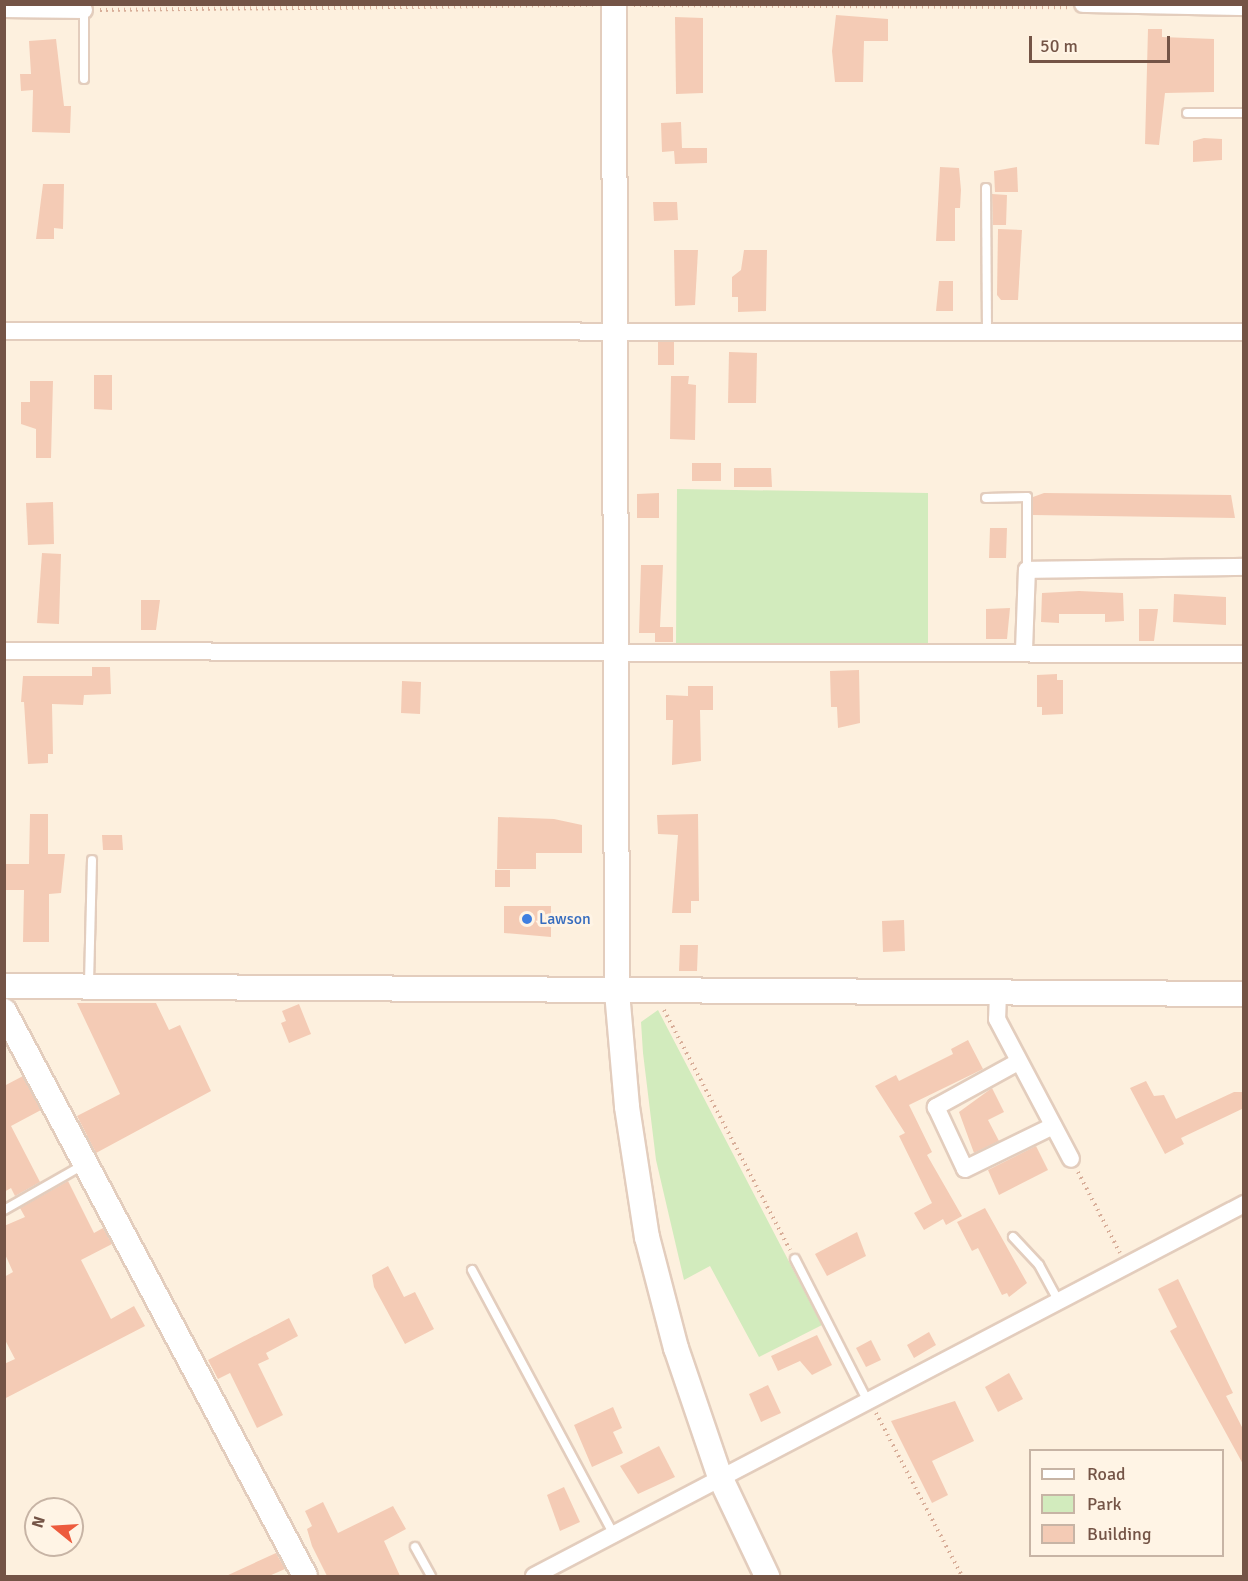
<!DOCTYPE html>
<html>
<head>
<meta charset="utf-8">
<style>
	body { margin:0 }
	#map { position:relative; width:1248px; height:1581px; overflow:hidden; background:#fdf0de; font-family:Signika,sans-serif }
	div>[style] { position:absolute }
	.green>* { inset:0; background:#d2ebbd }
	.building>* { inset:0; background:#f4cbb5 }
	.path>* { height:4px; margin-top:-2px; transform-origin:0; background:repeating-linear-gradient(90deg,#d8ae99 0 1.5px,transparent 0 6px) }
	.roads { filter:drop-shadow(2px 0 #e3cdbd) drop-shadow(-2px 0 #e3cdbd) drop-shadow(0 2px #e3cdbd) drop-shadow(0 -2px #e3cdbd) }
	.lane>* { height:8px; margin:-4px; padding:0 4px; transform-origin:4px; border-radius:4px; background:#fff }
	.street>* { height:16px; margin:-8px; padding:0 8px; transform-origin:8px; border-radius:8px; background:#fff }
	.secondary>* { height:24px; margin:-12px; padding:0 12px; transform-origin:12px; border-radius:12px; background:#fff }
	.dots>* { width:16px; height:16px; translate:-50% -50%; box-sizing:border-box; border:3px solid #fff4e5; border-radius:50% }
	span { translate:-50% -50%; white-space:nowrap; text-align:center; line-height:1.15; -webkit-text-stroke:6px #fff4e5; paint-order:stroke }
	.shop-label { font-size:16px; color:#366cbe }
	.left { translate:0 -50%; text-align:left }
	.frame { position:absolute; inset:0; border:6px solid #745446; pointer-events:none }
	.legend { position:absolute; left:1029px; top:1449px; width:195px; height:108px; box-sizing:border-box; background:#fff4e5; border:2px solid #c7b4a5; margin:0; padding:8px 10px; list-style:none; font-size:18px; color:#745446 }
	.legend li { display:flex; align-items:center; gap:12px; height:30px }
	.legend b { width:30px; border:2px solid #c7b4a5 }
	.north { position:absolute; left:24px; top:1497px; width:60px; height:60px; box-sizing:border-box; background:#fff4e5; border:2px solid #c7b4a5; border-radius:50%; rotate:288deg; font-size:16px; font-weight:700; line-height:24px; text-align:center; color:#745446 }
	.north::after { content:''; display:block; margin:auto; width:21px; height:27px; background:#ed5b3d; clip-path:polygon(50% 0,100% 100%,50% 72%,0 100%) }
	.scale { position:absolute; left:1029px; top:36px; width:141px; height:27px; box-sizing:border-box; border:3px solid #745446; border-top:0; padding-left:8px; font-size:18px; line-height:21px; white-space:nowrap; color:#745446; -webkit-text-stroke:4px #fff4e5; paint-order:stroke }
</style>
</head>
<body>
<div id="map">
	<div class="green">
		<div style="clip-path:polygon(677px 489px,928px 493px,928px 644px,676px 645px)"></div>
		<div style="clip-path:polygon(658px 1010px,822px 1325px,759px 1357px,710px 1266px,684px 1280px,656px 1160px,643px 1053px,641px 1022px)"></div>
	</div>
	<div class="building">
		<div style="clip-path:polygon(836px 15px,888px 19px,888px 41px,864px 41px,863px 82px,835px 82px,832px 51px)"></div>
		<div style="clip-path:polygon(675px 17px,703px 18px,703px 93px,676px 94px)"></div>
		<div style="clip-path:polygon(1148px 29px,1162px 29px,1162px 37px,1214px 39px,1214px 92px,1165px 93px,1159px 145px,1145px 144px)"></div>
		<div style="clip-path:polygon(56px 39px,64px 106px,71px 106px,70px 133px,32px 132px,33px 90px,21px 91px,20px 74px,31px 74px,29px 41px)"></div>
		<div style="clip-path:polygon(681px 122px,682px 148px,707px 148px,707px 163px,675px 164px,674px 151px,662px 152px,661px 123px)"></div>
		<div style="clip-path:polygon(1204px 138px,1222px 139px,1222px 160px,1193px 162px,1193px 141px)"></div>
		<div style="clip-path:polygon(940px 167px,959px 168px,961px 190px,960px 208px,955px 208px,955px 241px,936px 241px)"></div>
		<div style="clip-path:polygon(1017px 167px,1018px 192px,995px 192px,994px 171px)"></div>
		<div style="clip-path:polygon(43px 184px,64px 184px,63px 229px,54px 228px,54px 239px,36px 239px)"></div>
		<div style="clip-path:polygon(992px 194px,1007px 195px,1006px 225px,993px 225px)"></div>
		<div style="clip-path:polygon(653px 202px,677px 202px,678px 220px,654px 221px)"></div>
		<div style="clip-path:polygon(998px 229px,1022px 230px,1018px 300px,1001px 300px,997px 295px)"></div>
		<div style="clip-path:polygon(674px 250px,698px 250px,695px 305px,675px 306px)"></div>
		<div style="clip-path:polygon(744px 250px,767px 250px,766px 311px,738px 312px,738px 297px,732px 297px,732px 277px,741px 270px)"></div>
		<div style="clip-path:polygon(939px 281px,953px 281px,953px 311px,936px 311px)"></div>
		<div style="clip-path:polygon(658px 342px,674px 342px,674px 365px,658px 365px)"></div>
		<div style="clip-path:polygon(729px 352px,757px 353px,756px 403px,728px 403px)"></div>
		<div style="clip-path:polygon(94px 375px,112px 375px,112px 410px,94px 409px)"></div>
		<div style="clip-path:polygon(671px 376px,689px 376px,688px 384px,696px 385px,695px 440px,670px 439px)"></div>
		<div style="clip-path:polygon(30px 381px,53px 381px,51px 458px,36px 458px,36px 429px,21px 424px,21px 402px,30px 402px)"></div>
		<div style="clip-path:polygon(692px 463px,721px 463px,721px 481px,692px 481px)"></div>
		<div style="clip-path:polygon(734px 468px,771px 468px,772px 487px,734px 487px)"></div>
		<div style="clip-path:polygon(659px 493px,659px 518px,637px 518px,637px 494px)"></div>
		<div style="clip-path:polygon(1044px 493px,1231px 495px,1235px 518px,1033px 515px,1033px 497px)"></div>
		<div style="clip-path:polygon(53px 502px,54px 544px,28px 545px,26px 503px)"></div>
		<div style="clip-path:polygon(990px 528px,1007px 528px,1006px 558px,989px 558px)"></div>
		<div style="clip-path:polygon(42px 553px,61px 554px,59px 624px,37px 623px)"></div>
		<div style="clip-path:polygon(641px 565px,663px 565px,660px 627px,673px 627px,673px 642px,655px 642px,655px 633px,639px 633px)"></div>
		<div style="clip-path:polygon(1079px 591px,1123px 593px,1124px 621px,1105px 622px,1105px 614px,1059px 614px,1059px 623px,1041px 622px,1042px 593px)"></div>
		<div style="clip-path:polygon(1174px 594px,1226px 597px,1226px 625px,1173px 622px)"></div>
		<div style="clip-path:polygon(141px 600px,160px 600px,156px 630px,141px 630px)"></div>
		<div style="clip-path:polygon(1010px 608px,1007px 639px,986px 639px,986px 609px)"></div>
		<div style="clip-path:polygon(1139px 609px,1158px 609px,1154px 641px,1139px 641px)"></div>
		<div style="clip-path:polygon(92px 667px,110px 667px,111px 694px,84px 695px,83px 705px,52px 704px,53px 754px,48px 754px,48px 763px,28px 764px,24px 702px,21px 702px,23px 676px,92px 676px)"></div>
		<div style="clip-path:polygon(859px 670px,860px 723px,838px 728px,837px 707px,831px 707px,830px 671px)"></div>
		<div style="clip-path:polygon(1057px 674px,1057px 680px,1063px 680px,1063px 714px,1042px 715px,1042px 707px,1037px 707px,1037px 675px)"></div>
		<div style="clip-path:polygon(402px 681px,421px 682px,420px 714px,401px 713px)"></div>
		<div style="clip-path:polygon(688px 686px,713px 686px,713px 710px,700px 710px,701px 761px,672px 765px,673px 720px,666px 720px,666px 695px,688px 696px)"></div>
		<div style="clip-path:polygon(30px 814px,48px 814px,48px 854px,65px 854px,61px 893px,49px 894px,49px 942px,23px 942px,24px 890px,4px 890px,4px 864px,29px 864px)"></div>
		<div style="clip-path:polygon(698px 814px,699px 901px,691px 901px,691px 913px,672px 913px,678px 835px,658px 834px,657px 815px)"></div>
		<div style="clip-path:polygon(498px 817px,554px 819px,582px 825px,582px 853px,536px 853px,536px 869px,497px 869px)"></div>
		<div style="clip-path:polygon(102px 835px,122px 835px,123px 850px,103px 850px)"></div>
		<div style="clip-path:polygon(495px 870px,510px 870px,510px 887px,495px 887px)"></div>
		<div style="clip-path:polygon(504px 906px,551px 906px,551px 937px,504px 933px)"></div>
		<div style="clip-path:polygon(904px 920px,905px 951px,883px 952px,882px 921px)"></div>
		<div style="clip-path:polygon(680px 945px,698px 945px,697px 971px,679px 971px)"></div>
		<div style="clip-path:polygon(77px 1003px,156px 1003px,169px 1030px,180px 1025px,211px 1091px,96px 1153px,77px 1116px,120px 1094px)"></div>
		<div style="clip-path:polygon(299px 1004px,311px 1034px,289px 1043px,281px 1023px,286px 1021px,282px 1011px)"></div>
		<div style="clip-path:polygon(968px 1040px,983px 1069px,909px 1105px,932px 1152px,927px 1155px,962px 1216px,946px 1225px,943px 1219px,924px 1230px,914px 1213px,932px 1203px,899px 1136px,905px 1133px,875px 1086px,896px 1075px,899px 1081px,953px 1054px,951px 1049px)"></div>
		<div style="clip-path:polygon(23px 1076px,41px 1110px,11px 1126px,40px 1182px,15px 1196px,11px 1188px,4px 1192px,4px 1086px)"></div>
		<div style="clip-path:polygon(1146px 1081px,1154px 1096px,1164px 1095px,1176px 1119px,1234px 1092px,1244px 1092px,1244px 1108px,1181px 1138px,1184px 1144px,1165px 1154px,1130px 1088px)"></div>
		<div style="clip-path:polygon(992px 1088px,1004px 1112px,988px 1120px,999px 1141px,974px 1153px,959px 1112px)"></div>
		<div style="clip-path:polygon(1036px 1146px,1048px 1170px,999px 1195px,988px 1170px)"></div>
		<div style="clip-path:polygon(68px 1181px,94px 1233px,103px 1228px,112px 1244px,81px 1260px,111px 1319px,134px 1306px,145px 1326px,4px 1399px,4px 1364px,15px 1359px,4px 1338px,4px 1277px,13px 1272px,4px 1252px,4px 1226px,25px 1217px,20px 1208px)"></div>
		<div style="clip-path:polygon(985px 1208px,1027px 1283px,1009px 1297px,1007px 1293px,1002px 1295px,978px 1248px,972px 1251px,957px 1222px)"></div>
		<div style="clip-path:polygon(857px 1232px,866px 1256px,827px 1276px,815px 1254px)"></div>
		<div style="clip-path:polygon(388px 1266px,404px 1297px,415px 1292px,434px 1329px,405px 1344px,374px 1287px,372px 1275px)"></div>
		<div style="clip-path:polygon(1178px 1279px,1233px 1393px,1226px 1396px,1244px 1431px,1244px 1466px,1170px 1331px,1177px 1327px,1158px 1289px)"></div>
		<div style="clip-path:polygon(289px 1318px,298px 1336px,266px 1353px,269px 1359px,258px 1364px,283px 1415px,257px 1428px,230px 1373px,218px 1379px,208px 1360px)"></div>
		<div style="clip-path:polygon(929px 1332px,936px 1345px,914px 1358px,907px 1345px)"></div>
		<div style="clip-path:polygon(817px 1335px,832px 1365px,812px 1375px,800px 1361px,778px 1371px,771px 1356px)"></div>
		<div style="clip-path:polygon(871px 1340px,881px 1360px,866px 1367px,856px 1348px)"></div>
		<div style="clip-path:polygon(1009px 1373px,1023px 1399px,998px 1412px,985px 1387px)"></div>
		<div style="clip-path:polygon(768px 1385px,781px 1413px,761px 1422px,749px 1394px)"></div>
		<div style="clip-path:polygon(955px 1401px,974px 1441px,932px 1461px,948px 1495px,932px 1503px,891px 1421px)"></div>
		<div style="clip-path:polygon(613px 1407px,622px 1428px,613px 1432px,623px 1453px,592px 1467px,574px 1425px)"></div>
		<div style="clip-path:polygon(659px 1446px,675px 1477px,638px 1494px,620px 1466px)"></div>
		<div style="clip-path:polygon(564px 1487px,580px 1522px,560px 1531px,547px 1495px)"></div>
		<div style="clip-path:polygon(323px 1502px,338px 1533px,393px 1506px,406px 1529px,384px 1541px,400px 1576px,327px 1576px,312px 1546px,307px 1529px,312px 1526px,305px 1511px)"></div>
		<div style="clip-path:polygon(276px 1553px,285px 1569px,269px 1576px,226px 1576px)"></div>
	</div>
	<div class="path">
		<div style="left:634px;top:5px;width:433px;rotate:0.3deg"></div>
		<div style="left:100px;top:10px;width:493px;rotate:-0.6deg"></div>
		<div style="left:664px;top:1010px;width:271px;rotate:62.3deg"></div>
		<div style="left:1078px;top:1172px;width:91px;rotate:62.6deg"></div>
		<div style="left:876px;top:1413px;width:184px;rotate:62.2deg"></div>
	</div>
	<div class="roads">
		<div class="lane">
			<div style="left:84px;top:79px;width:71px;rotate:-90deg"></div>
			<div style="left:1187px;top:113px;width:57px"></div>
			<div style="left:986px;top:188px;width:144px;rotate:89.6deg"></div>
			<div style="left:986px;top:498px;width:41px;rotate:-1.4deg"></div>
			<div style="left:1027px;top:497px;width:73px;rotate:90deg"></div>
			<div style="left:89px;top:983px;width:123px;rotate:-88.6deg"></div>
			<div style="left:4px;top:1210px;width:93px;rotate:-29.6deg"></div>
			<div style="left:1013px;top:1237px;width:38px;rotate:47deg"></div>
			<div style="left:1039px;top:1265px;width:42px;rotate:61.6deg"></div>
			<div style="left:795px;top:1259px;width:158px;rotate:62.9deg"></div>
			<div style="left:472px;top:1270px;width:301px;rotate:61.8deg"></div>
			<div style="left:415px;top:1547px;width:33px;rotate:61deg"></div>
		</div>
		<div class="street">
			<div style="left:1083px;top:4px;width:161px;rotate:1.1deg"></div>
			<div style="left:4px;top:9px;width:80px;rotate:0.7deg"></div>
			<div style="left:4px;top:331px;width:1240px;rotate:0.05deg"></div>
			<div style="left:1024px;top:650px;width:80px;rotate:-87.9deg"></div>
			<div style="left:1027px;top:570px;width:217px;rotate:-0.8deg"></div>
			<div style="left:4px;top:651px;width:1240px;rotate:0.14deg"></div>
			<div style="left:998px;top:993px;width:26px;rotate:92deg"></div>
			<div style="left:997px;top:1019px;width:158px;rotate:62.1deg"></div>
			<div style="left:1018px;top:1062px;width:94px;rotate:151.2deg"></div>
			<div style="left:936px;top:1107px;width:68px;rotate:64.9deg"></div>
			<div style="left:965px;top:1169px;width:98px;rotate:-26deg"></div>
			<div style="left:534px;top:1576px;width:802px;rotate:-27.65deg"></div>
		</div>
		<div class="secondary">
			<div style="left:614px;top:4px;width:988px;rotate:89.83deg"></div>
			<div style="left:617px;top:992px;width:115px;rotate:85deg"></div>
			<div style="left:627px;top:1107px;width:132px;rotate:81.3deg"></div>
			<div style="left:647px;top:1237px;width:115px;rotate:75.4deg"></div>
			<div style="left:676px;top:1348px;width:136px;rotate:71.2deg"></div>
			<div style="left:720px;top:1477px;width:110px;rotate:64.6deg"></div>
			<div style="left:4px;top:986px;width:1240px;rotate:0.37deg"></div>
			<div style="left:4px;top:1011px;width:640px;rotate:61.95deg"></div>
		</div>
	</div>
	<div class="dots">
		<div style="left:527px;top:919px;background:#3f7fe0"></div>
	</div>
	<div class="shop-label">
		<span class="left" style="left:539px;top:919px">Lawson</span>
	</div>
	<div class="frame"></div>
	<ul class="legend">
	<li><b style="height:8px;background:#fff"></b>Road</li>
	<li><b style="height:16px;background:#d2ebbd"></b>Park</li>
	<li><b style="height:16px;background:#f4cbb5"></b>Building</li>
	</ul>
	<div class="north">N</div>
	<div class="scale">50 m</div>
</div>
</body>
</html>
